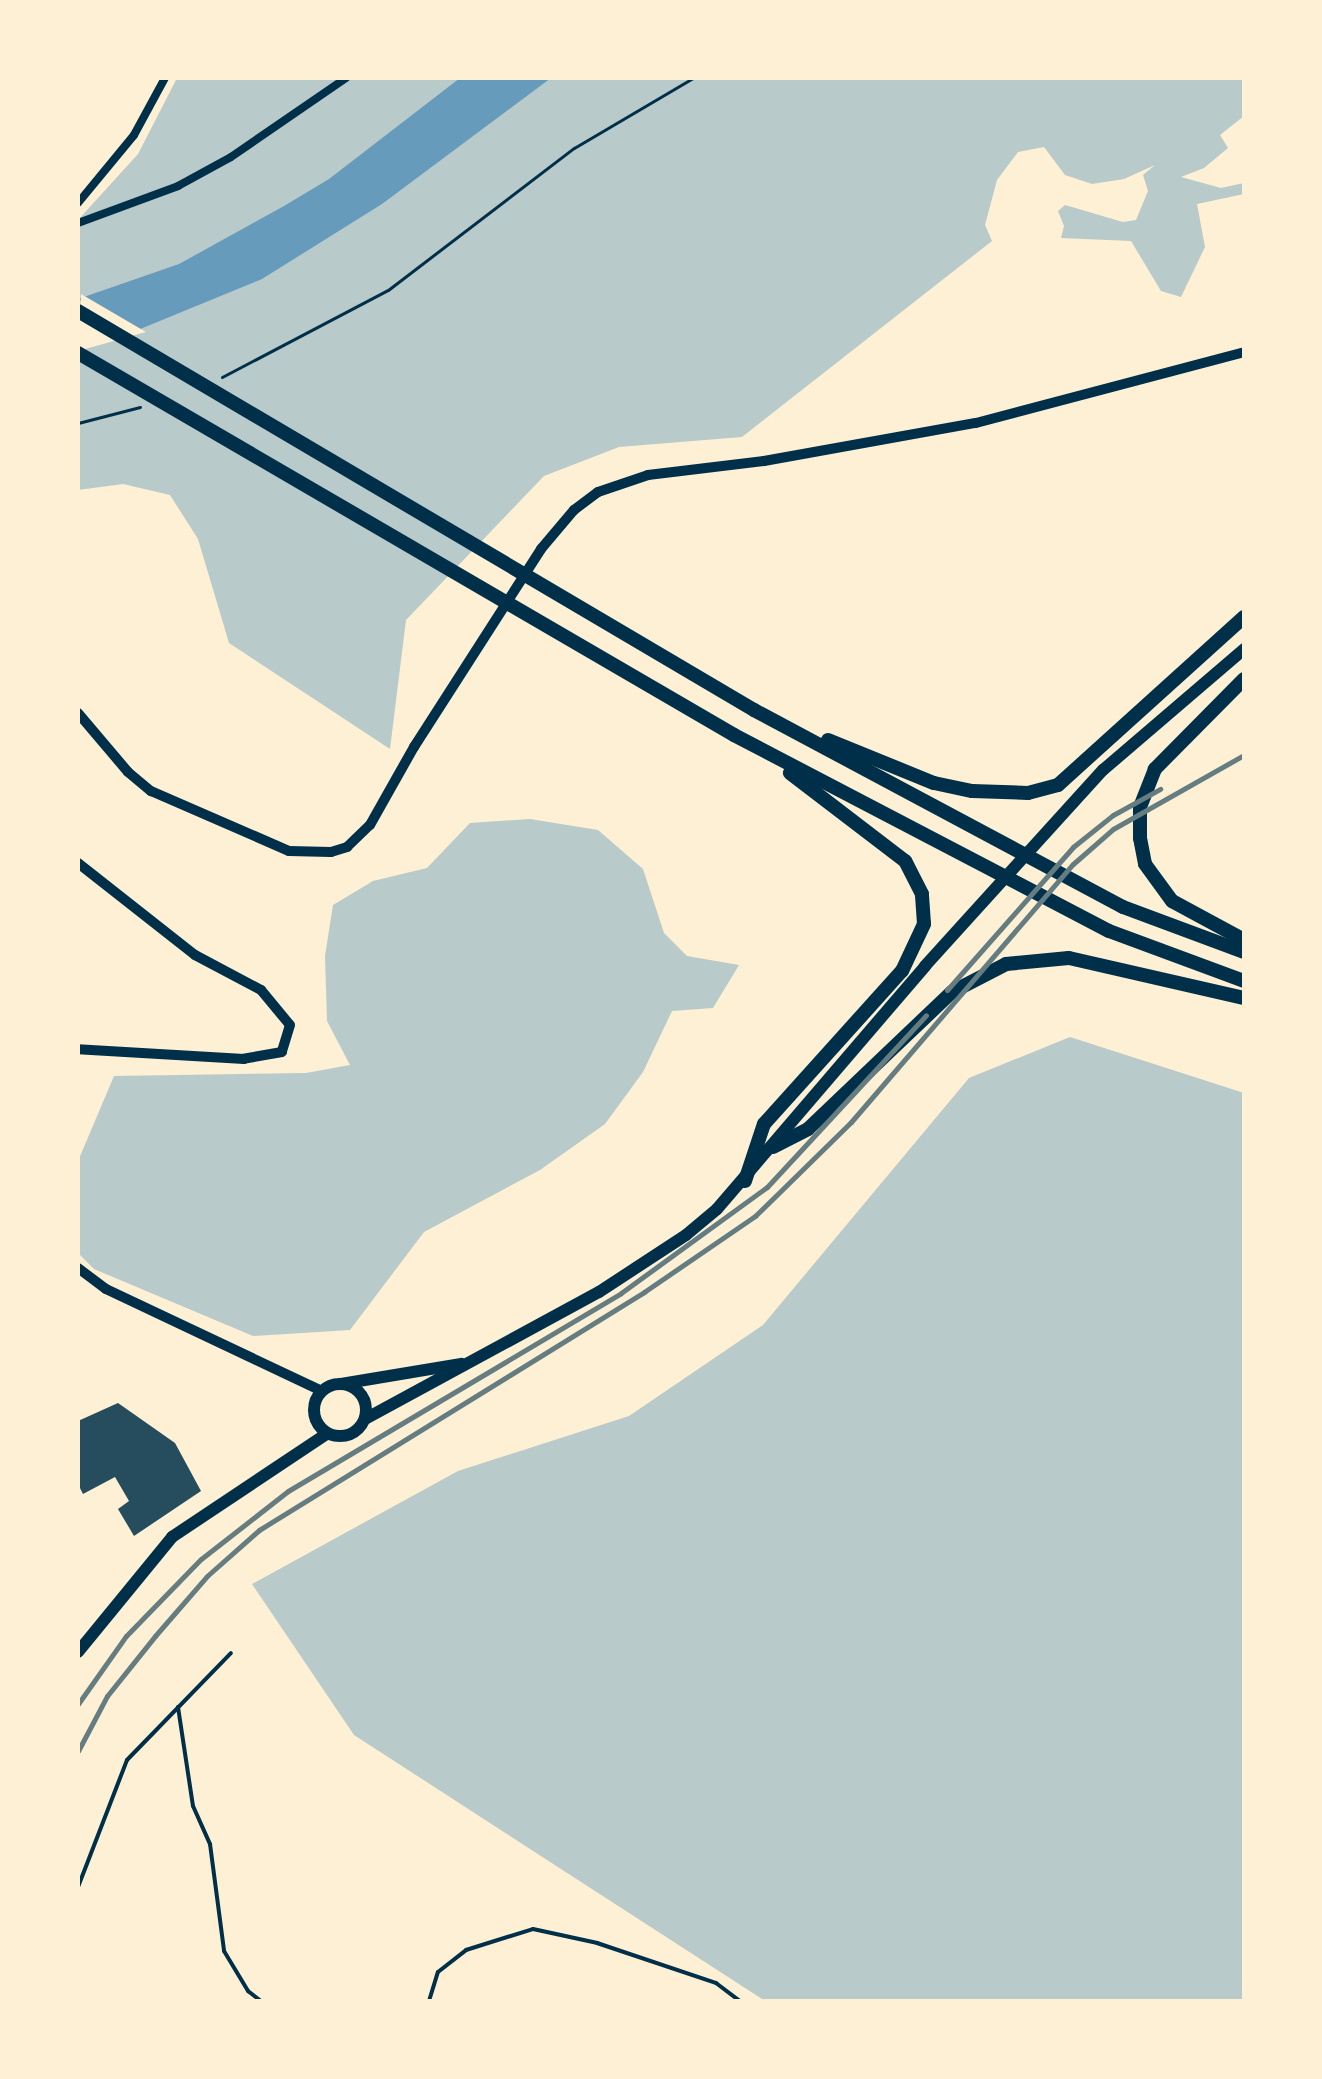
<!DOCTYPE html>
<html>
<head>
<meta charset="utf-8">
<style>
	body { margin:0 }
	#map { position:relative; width:1322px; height:2079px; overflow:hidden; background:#fdf0d5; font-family:Mulish,sans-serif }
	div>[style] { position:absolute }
	.green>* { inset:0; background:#b9caca }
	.water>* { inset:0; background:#669bbc }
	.pier>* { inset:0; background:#fdf0d5 }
	.building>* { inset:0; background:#264d5e }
	.path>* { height:3px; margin:-1.5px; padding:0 1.5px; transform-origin:1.5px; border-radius:1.5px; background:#003049 }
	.service>* { height:4px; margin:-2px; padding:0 2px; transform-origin:2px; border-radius:2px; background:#003049 }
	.minor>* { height:8px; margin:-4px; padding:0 4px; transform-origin:4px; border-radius:4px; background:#003049 }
	.tertiary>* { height:10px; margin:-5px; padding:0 5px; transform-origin:5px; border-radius:5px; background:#003049 }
	.primary>* { height:12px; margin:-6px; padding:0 6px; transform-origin:6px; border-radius:6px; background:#003049 }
	.primary>.ring { margin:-6px; padding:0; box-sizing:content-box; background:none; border:12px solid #003049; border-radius:50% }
	.trunk>* { height:14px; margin:-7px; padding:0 7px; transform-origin:7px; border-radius:7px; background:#003049 }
	.rail>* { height:5px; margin:-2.5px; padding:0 2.5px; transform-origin:2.5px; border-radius:2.5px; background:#657d81 }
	span { translate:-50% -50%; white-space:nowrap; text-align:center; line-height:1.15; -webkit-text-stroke:6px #fdf0d5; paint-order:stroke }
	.frame { position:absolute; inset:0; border:80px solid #fdf0d5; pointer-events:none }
</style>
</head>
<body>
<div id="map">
	<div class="green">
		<div style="clip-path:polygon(177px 78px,1244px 78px,1244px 116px,1220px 135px,1228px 148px,1204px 168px,1181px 177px,1221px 188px,1244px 183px,1244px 194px,1197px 204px,1205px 247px,1181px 297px,1161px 291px,1131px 241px,1061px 238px,1064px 226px,1058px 211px,1065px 205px,1123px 222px,1136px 220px,1148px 191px,1143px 175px,1155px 165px,1124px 179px,1092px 184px,1065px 175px,1044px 147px,1018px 152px,997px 180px,985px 225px,992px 241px,742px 437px,619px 447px,544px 476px,406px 620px,390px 749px,229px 643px,198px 539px,170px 495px,123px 484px,78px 490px,78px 220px,138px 154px)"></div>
		<div style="clip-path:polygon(530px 819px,598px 830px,643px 869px,664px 933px,687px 956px,739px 965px,713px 1008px,672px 1011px,643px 1072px,605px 1124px,540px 1170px,424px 1232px,350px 1330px,253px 1336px,94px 1269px,78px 1253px,78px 1161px,114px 1076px,306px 1073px,350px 1065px,327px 1021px,325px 956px,333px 905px,373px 881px,427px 868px,470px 823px)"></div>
		<div style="clip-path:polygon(1070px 1037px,1244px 1093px,1244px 2001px,765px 2001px,354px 1735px,252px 1584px,458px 1471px,629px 1416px,763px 1325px,969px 1078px)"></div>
	</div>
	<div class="water">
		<div style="clip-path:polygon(460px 78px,551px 78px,382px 204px,262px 279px,128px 334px,78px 299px,179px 264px,284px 206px,329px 179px)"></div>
	</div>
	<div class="pier">
		<div style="clip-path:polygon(81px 294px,146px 332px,78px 351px)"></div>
	</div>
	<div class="building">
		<div style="clip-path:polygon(118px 1403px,175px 1443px,201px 1491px,134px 1536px,118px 1509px,129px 1501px,115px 1477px,83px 1494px,78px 1484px,78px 1421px)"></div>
	</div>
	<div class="path">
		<div style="left:222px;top:377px;width:187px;rotate:-27.7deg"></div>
		<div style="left:388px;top:290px;width:234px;rotate:-37.4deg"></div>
		<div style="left:574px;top:148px;width:138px;rotate:-30.5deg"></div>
		<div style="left:78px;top:423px;width:64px;rotate:-14.5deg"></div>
	</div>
	<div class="service">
		<div style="left:178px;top:1707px;width:100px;rotate:81.4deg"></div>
		<div style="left:193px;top:1806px;width:42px;rotate:65.9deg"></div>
		<div style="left:210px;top:1844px;width:108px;rotate:82.5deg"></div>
		<div style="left:224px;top:1951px;width:47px;rotate:59deg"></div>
		<div style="left:248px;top:1991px;width:16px;rotate:38deg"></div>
		<div style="left:78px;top:1887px;width:136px;rotate:-68.9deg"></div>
		<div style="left:127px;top:1760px;width:149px;rotate:-45.8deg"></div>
		<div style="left:429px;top:2001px;width:30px;rotate:-73deg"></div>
		<div style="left:438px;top:1972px;width:36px;rotate:-38deg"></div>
		<div style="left:466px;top:1950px;width:70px;rotate:-17.4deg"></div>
		<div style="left:533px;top:1929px;width:66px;rotate:12.3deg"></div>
		<div style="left:597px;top:1943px;width:126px;rotate:18.6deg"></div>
		<div style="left:716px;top:1983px;width:30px;rotate:37deg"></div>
	</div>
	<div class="minor">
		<div style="left:78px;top:203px;width:88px;rotate:-50.5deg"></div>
		<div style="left:134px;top:135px;width:65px;rotate:-61.5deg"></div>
		<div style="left:78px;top:223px;width:107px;rotate:-20.3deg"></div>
		<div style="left:178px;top:186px;width:60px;rotate:-28.7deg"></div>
		<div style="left:231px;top:157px;width:140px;rotate:-34.5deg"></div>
	</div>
	<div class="tertiary">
		<div style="left:78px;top:713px;width:77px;rotate:49.7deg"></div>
		<div style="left:128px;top:772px;width:30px;rotate:40deg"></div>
		<div style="left:151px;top:791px;width:150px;rotate:23.5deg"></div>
		<div style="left:289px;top:851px;width:42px;rotate:1.4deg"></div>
		<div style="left:331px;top:852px;width:17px;rotate:-17deg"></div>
		<div style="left:347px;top:847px;width:32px;rotate:-44deg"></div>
		<div style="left:370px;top:825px;width:90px;rotate:-60.6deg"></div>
		<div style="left:414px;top:747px;width:235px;rotate:-57.3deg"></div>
		<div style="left:541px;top:549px;width:51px;rotate:-49.8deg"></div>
		<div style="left:574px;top:510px;width:30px;rotate:-37deg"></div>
		<div style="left:598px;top:492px;width:53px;rotate:-18.8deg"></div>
		<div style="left:648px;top:475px;width:117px;rotate:-6.9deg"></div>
		<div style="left:764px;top:461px;width:215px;rotate:-10.2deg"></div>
		<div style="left:976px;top:423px;width:277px;rotate:-14.8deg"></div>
		<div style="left:78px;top:863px;width:149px;rotate:38.2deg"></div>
		<div style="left:195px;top:955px;width:75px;rotate:27.9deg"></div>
		<div style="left:261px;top:990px;width:45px;rotate:50.4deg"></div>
		<div style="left:290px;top:1025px;width:28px;rotate:107deg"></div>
		<div style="left:282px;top:1052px;width:39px;rotate:170deg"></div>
		<div style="left:244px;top:1059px;width:166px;rotate:-176.6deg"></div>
		<div style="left:78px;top:1268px;width:35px;rotate:37deg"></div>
		<div style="left:106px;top:1289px;width:239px;rotate:25.3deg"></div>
	</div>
	<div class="primary">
		<div class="ring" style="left:314px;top:1384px;width:40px;height:40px"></div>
		<div style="left:341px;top:1384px;width:122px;rotate:-9.5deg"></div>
		<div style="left:365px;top:1419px;width:266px;rotate:-28.5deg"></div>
		<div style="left:599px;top:1292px;width:104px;rotate:-33.2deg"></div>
		<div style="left:686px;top:1235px;width:40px;rotate:-40deg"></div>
		<div style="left:717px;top:1209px;width:320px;rotate:-49.4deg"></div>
		<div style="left:925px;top:966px;width:265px;rotate:-47.8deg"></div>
		<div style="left:1103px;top:770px;width:186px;rotate:-40.6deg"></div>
		<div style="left:78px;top:1652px;width:149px;rotate:-50.7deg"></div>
		<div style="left:172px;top:1537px;width:187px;rotate:-33.7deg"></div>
	</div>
	<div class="trunk">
		<div style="left:78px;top:311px;width:785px;rotate:30.55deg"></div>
		<div style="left:754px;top:710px;width:418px;rotate:28.1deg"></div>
		<div style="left:1123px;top:907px;width:129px;rotate:20.4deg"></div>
		<div style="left:78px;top:353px;width:759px;rotate:30.21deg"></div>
		<div style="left:734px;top:735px;width:423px;rotate:27.6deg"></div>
		<div style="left:1109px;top:931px;width:144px;rotate:20.3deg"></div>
		<div style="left:1244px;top:679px;width:127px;rotate:134.7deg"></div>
		<div style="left:1155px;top:769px;width:41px;rotate:111.5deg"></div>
		<div style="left:1140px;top:807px;width:31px;rotate:90deg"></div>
		<div style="left:1140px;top:838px;width:26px;rotate:79deg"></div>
		<div style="left:1145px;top:864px;width:46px;rotate:53.9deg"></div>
		<div style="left:1172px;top:901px;width:82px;rotate:28.4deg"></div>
		<div style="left:828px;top:740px;width:114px;rotate:22.1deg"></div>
		<div style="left:934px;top:783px;width:39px;rotate:12deg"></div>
		<div style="left:972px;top:791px;width:56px;rotate:2deg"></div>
		<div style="left:1028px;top:793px;width:31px;rotate:-15deg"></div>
		<div style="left:1058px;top:785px;width:251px;rotate:-42.1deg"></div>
		<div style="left:773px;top:1147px;width:39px;rotate:-27deg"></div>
		<div style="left:808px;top:1129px;width:199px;rotate:-43.6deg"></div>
		<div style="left:952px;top:992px;width:61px;rotate:-27.4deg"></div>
		<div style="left:1006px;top:964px;width:63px;rotate:-5.4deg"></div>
		<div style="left:1069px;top:958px;width:180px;rotate:12.9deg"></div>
		<div style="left:745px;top:1181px;width:60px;rotate:-71.6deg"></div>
		<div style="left:764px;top:1124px;width:206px;rotate:-48deg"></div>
		<div style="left:902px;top:971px;width:52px;rotate:-64.9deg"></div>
		<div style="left:924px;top:924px;width:30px;rotate:-94deg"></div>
		<div style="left:922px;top:894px;width:37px;rotate:-117deg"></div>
		<div style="left:905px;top:861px;width:145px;rotate:-142.6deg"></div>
	</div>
	<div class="rail">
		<div style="left:947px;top:990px;width:191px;rotate:-48.6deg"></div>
		<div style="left:1073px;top:847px;width:51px;rotate:-38.7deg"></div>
		<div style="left:1113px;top:815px;width:54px;rotate:-29deg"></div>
		<div style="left:78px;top:1704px;width:83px;rotate:-54.8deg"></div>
		<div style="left:126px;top:1636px;width:107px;rotate:-45.8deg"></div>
		<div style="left:201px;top:1559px;width:110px;rotate:-38deg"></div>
		<div style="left:288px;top:1491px;width:387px;rotate:-30.7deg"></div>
		<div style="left:621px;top:1293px;width:180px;rotate:-36deg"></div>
		<div style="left:767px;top:1187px;width:234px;rotate:-47.2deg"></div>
		<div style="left:78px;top:1751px;width:62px;rotate:-62.2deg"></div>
		<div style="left:107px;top:1696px;width:77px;rotate:-51.3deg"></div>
		<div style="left:155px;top:1636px;width:79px;rotate:-49.1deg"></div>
		<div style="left:207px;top:1576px;width:69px;rotate:-41.5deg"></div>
		<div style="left:259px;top:1530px;width:453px;rotate:-31.7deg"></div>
		<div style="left:644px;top:1292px;width:135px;rotate:-34.4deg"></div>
		<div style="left:755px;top:1216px;width:134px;rotate:-44.4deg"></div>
		<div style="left:851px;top:1122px;width:340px;rotate:-49.3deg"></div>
		<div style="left:1073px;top:864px;width:53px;rotate:-41.2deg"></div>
		<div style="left:1113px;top:829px;width:150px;rotate:-29.5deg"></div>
	</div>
	<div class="frame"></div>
</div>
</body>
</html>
